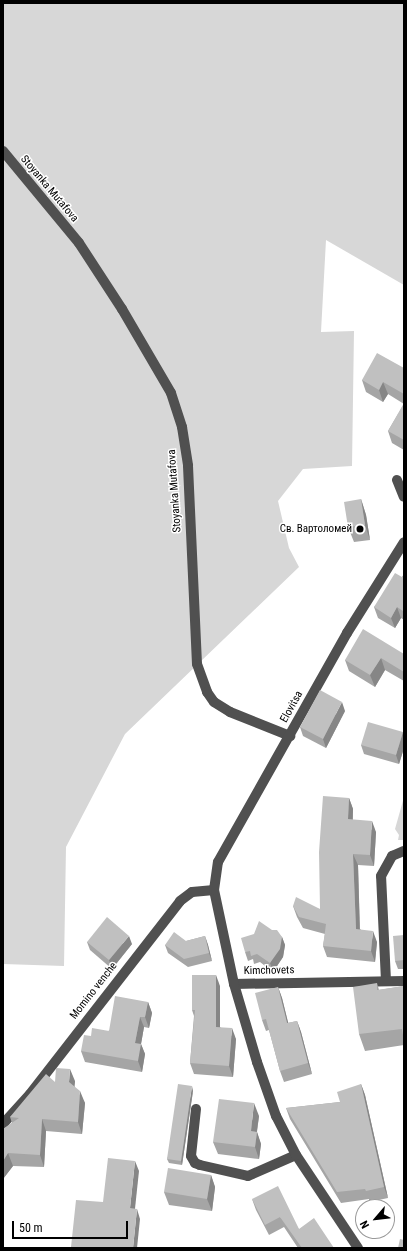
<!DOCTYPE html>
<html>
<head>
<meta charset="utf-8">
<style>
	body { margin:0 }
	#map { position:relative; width:407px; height:1251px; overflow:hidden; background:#fff; font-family:"Roboto Condensed",sans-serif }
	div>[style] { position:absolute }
	.green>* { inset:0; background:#d7d7d7 }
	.minor>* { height:10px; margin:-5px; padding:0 5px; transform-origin:5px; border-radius:5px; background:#505050 }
	.wall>* { inset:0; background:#a5a5a5 }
	.shaded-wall>* { inset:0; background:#868686 }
	.building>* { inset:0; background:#c0c0c0 }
	.dots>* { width:11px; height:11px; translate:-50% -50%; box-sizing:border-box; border:2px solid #fff; border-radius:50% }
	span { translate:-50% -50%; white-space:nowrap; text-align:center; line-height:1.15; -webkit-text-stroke:3px #fff; paint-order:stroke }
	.street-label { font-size:11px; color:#000 }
	.poi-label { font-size:11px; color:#000 }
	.right { translate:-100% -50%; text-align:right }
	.frame { position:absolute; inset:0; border:4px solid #000; pointer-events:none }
	.north { position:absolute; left:355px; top:1199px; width:40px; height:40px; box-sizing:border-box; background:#fff; border:1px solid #999; border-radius:50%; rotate:242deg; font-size:11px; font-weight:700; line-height:16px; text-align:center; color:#000 }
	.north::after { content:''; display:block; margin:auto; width:14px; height:18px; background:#000; clip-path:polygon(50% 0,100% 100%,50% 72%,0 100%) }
	.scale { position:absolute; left:12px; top:1221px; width:116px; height:18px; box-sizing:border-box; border:2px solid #000; border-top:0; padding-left:5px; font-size:12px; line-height:14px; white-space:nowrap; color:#000; -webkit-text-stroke:3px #fff; paint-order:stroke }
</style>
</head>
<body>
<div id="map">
	<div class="green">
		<div style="clip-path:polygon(3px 3px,404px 3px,404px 285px,326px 240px,321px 332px,354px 331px,352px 466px,303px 469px,278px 501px,289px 548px,299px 567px,125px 734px,66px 847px,64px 966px,3px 964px)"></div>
		<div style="clip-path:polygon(404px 797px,404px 840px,398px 840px,399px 835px,395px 829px)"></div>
	</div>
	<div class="minor">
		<div style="left:3px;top:151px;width:119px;rotate:50.4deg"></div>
		<div style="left:79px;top:243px;width:79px;rotate:56.9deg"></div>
		<div style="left:122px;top:309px;width:97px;rotate:59.7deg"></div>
		<div style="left:171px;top:393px;width:36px;rotate:72deg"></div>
		<div style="left:182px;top:427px;width:39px;rotate:81deg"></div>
		<div style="left:188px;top:466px;width:198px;rotate:87.4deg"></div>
		<div style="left:197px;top:664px;width:30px;rotate:70deg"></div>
		<div style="left:207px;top:692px;width:12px;rotate:55deg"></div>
		<div style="left:214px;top:702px;width:19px;rotate:32deg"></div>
		<div style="left:230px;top:712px;width:65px;rotate:21.8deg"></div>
		<div style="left:397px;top:480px;width:18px;rotate:68deg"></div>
		<div style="left:386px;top:981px;width:105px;rotate:-92.7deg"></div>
		<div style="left:381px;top:876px;width:23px;rotate:-61deg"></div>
		<div style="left:392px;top:856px;width:13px;rotate:-23deg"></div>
		<div style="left:234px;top:984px;width:170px;rotate:-1deg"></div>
		<div style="left:196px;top:1109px;width:47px;rotate:96.1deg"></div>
		<div style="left:191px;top:1156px;width:8px;rotate:60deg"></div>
		<div style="left:195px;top:1163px;width:5px;rotate:22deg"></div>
		<div style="left:200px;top:1165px;width:49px;rotate:12.9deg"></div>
		<div style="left:248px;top:1176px;width:52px;rotate:-23.6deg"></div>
		<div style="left:3px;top:1124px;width:40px;rotate:-48deg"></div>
		<div style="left:30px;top:1094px;width:244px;rotate:-52.1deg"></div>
		<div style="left:180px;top:901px;width:15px;rotate:-37deg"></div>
		<div style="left:192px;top:892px;width:22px;rotate:-5deg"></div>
		<div style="left:358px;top:1248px;width:112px;rotate:-123.7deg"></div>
		<div style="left:296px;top:1155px;width:44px;rotate:-117.1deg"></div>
		<div style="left:276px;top:1116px;width:57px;rotate:-109.4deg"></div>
		<div style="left:257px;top:1062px;width:81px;rotate:-106.4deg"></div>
		<div style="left:234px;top:984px;width:96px;rotate:-102deg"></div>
		<div style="left:214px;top:890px;width:28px;rotate:-82deg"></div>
		<div style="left:218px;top:862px;width:263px;rotate:-60.6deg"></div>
		<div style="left:347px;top:633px;width:107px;rotate:-57.9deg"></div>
	</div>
	<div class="wall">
		<div style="clip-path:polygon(404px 368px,404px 450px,392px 443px,388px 431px,404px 404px,388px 394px,383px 402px,366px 392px,362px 380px)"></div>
		<div style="clip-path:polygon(361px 499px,366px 515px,370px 540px,354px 542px,348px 527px)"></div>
		<div style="clip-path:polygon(404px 574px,404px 620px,401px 618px,395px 628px,378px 618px,374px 607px,402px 577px)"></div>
		<div style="clip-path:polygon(404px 654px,404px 681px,385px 670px,375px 687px,349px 671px,345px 660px)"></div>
		<div style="clip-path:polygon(345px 711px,326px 748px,303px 736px,300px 727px)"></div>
		<div style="clip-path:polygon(403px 732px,404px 734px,404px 748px,399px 764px,364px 754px,361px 745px)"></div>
		<div style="clip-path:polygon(349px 798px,353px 809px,353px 820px,376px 832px,374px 866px,358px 865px,360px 929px,377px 942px,375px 962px,327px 957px,323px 946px,325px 934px,303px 928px,297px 917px,293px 906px,320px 909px)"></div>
		<div style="clip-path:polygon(272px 930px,282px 937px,285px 945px,283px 957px,273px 972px,260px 962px,254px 964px,253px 959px,248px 961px,245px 952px)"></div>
		<div style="clip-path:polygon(404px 935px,404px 969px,398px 969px,395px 961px)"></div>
		<div style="clip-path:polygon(205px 936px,208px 945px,212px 961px,188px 967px,168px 953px,165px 945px,186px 941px)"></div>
		<div style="clip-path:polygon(87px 942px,132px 944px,112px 969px,90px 950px)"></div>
		<div style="clip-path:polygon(377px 983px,379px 990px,404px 986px,404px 1045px,365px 1051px,359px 1034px)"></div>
		<div style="clip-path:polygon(220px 986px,220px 1027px,236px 1039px,233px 1077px,194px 1074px,190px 1063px,194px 1016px,192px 1010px)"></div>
		<div style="clip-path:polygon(278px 987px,282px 998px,288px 1023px,297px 1021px,301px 1032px,312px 1074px,284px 1082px,280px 1071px,269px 1030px,266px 1031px,262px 1020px)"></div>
		<div style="clip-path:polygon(148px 1002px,152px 1013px,149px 1028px,144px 1027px,141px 1044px,145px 1054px,142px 1072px,85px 1062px,81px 1051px)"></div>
		<div style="clip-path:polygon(75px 1081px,74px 1086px,85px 1103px,82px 1134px,46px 1131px,44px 1167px,13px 1166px,3px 1179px,3px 1129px,12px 1123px,10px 1117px,55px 1082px)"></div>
		<div style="clip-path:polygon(361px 1084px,365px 1095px,388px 1198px,369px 1202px,369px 1199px,341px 1203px,290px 1119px,286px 1108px,340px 1102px)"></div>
		<div style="clip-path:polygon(193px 1091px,182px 1165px,169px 1163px,167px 1159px)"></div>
		<div style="clip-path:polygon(259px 1116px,257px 1132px,261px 1144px,259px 1159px,218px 1154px,213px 1142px)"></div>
		<div style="clip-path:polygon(211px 1175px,215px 1187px,212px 1211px,169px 1205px,164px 1192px)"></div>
		<div style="clip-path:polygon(252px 1199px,299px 1229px,334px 1248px,298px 1248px,284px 1227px,269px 1235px,256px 1210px)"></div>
	</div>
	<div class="shaded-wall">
		<div style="clip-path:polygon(383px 382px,388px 394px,383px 402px,379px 390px)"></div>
		<div style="clip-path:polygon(361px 499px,366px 515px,370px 540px,365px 525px)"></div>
		<div style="clip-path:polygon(397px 607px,401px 618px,395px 628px,391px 618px)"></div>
		<div style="clip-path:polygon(381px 658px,385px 670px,375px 687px,370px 675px)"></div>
		<div style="clip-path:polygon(342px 702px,345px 711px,326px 748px,323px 739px)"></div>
		<div style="clip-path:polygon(403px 732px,404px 734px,404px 748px,399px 764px,396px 755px)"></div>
		<div style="clip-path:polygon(349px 798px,353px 809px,352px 830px,348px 819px)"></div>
		<div style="clip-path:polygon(372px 821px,376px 832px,374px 866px,370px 855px)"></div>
		<div style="clip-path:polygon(353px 854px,358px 865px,360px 940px,356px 929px)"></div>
		<div style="clip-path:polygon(373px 931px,377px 942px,375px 962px,371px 951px)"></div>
		<div style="clip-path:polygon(129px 936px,132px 944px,112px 969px,109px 960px)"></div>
		<div style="clip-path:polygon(205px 936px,208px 945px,212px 961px,209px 953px)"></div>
		<div style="clip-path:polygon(282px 937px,285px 945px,283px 957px,273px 972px,270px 963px)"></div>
		<div style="clip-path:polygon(216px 975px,220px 986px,220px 1038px,216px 1027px)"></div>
		<div style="clip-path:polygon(278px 987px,282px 998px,291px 1034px,287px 1023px)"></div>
		<div style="clip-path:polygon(148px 1002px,152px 1013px,149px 1028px,145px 1017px)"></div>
		<div style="clip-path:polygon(140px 1017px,144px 1027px,141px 1044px,145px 1054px,142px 1072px,138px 1061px,135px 1043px)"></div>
		<div style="clip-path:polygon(297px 1021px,301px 1032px,312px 1074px,308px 1063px)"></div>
		<div style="clip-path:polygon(232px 1028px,236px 1039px,233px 1077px,229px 1066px)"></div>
		<div style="clip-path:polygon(70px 1069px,75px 1081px,74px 1094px,69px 1082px)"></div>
		<div style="clip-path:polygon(361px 1084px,365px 1095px,388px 1198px,384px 1187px)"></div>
		<div style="clip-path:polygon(192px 1086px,193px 1091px,182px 1165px,181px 1161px)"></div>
		<div style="clip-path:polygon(80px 1091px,85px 1103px,82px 1134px,78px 1122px)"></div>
		<div style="clip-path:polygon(254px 1103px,259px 1116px,255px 1144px,251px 1131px)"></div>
		<div style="clip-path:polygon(42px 1119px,46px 1131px,44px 1167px,40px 1155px)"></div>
		<div style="clip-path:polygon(257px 1132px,261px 1144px,259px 1159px,255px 1147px)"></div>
		<div style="clip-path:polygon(8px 1153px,13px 1166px,3px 1179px,3px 1161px)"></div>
		<div style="clip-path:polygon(135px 1161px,139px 1171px,134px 1218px,130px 1208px)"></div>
		<div style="clip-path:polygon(211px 1175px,215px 1187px,212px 1211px,207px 1199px)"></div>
		<div style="clip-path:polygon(137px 1209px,140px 1219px,137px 1248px,133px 1248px)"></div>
	</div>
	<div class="building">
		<div style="clip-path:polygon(377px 353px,404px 368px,404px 394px,383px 382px,379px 390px,362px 380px)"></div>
		<div style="clip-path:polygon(404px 403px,404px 440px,388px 431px)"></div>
		<div style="clip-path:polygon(361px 499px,365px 525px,348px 527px,344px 502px)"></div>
		<div style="clip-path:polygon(395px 573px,402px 577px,404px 574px,404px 609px,403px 611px,397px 607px,391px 618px,374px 607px)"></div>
		<div style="clip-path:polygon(363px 629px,404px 654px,404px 672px,381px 658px,370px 675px,345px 660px)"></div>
		<div style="clip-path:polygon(320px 690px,342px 702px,323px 739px,300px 727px)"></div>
		<div style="clip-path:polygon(368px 722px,403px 732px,396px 755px,361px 745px)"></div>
		<div style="clip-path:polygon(323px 796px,349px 798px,348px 819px,372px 821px,370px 855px,353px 854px,356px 929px,373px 931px,371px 951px,323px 946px,326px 924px,299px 917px,293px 906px,296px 897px,320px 909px,319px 852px)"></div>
		<div style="clip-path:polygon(107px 917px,129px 936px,109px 960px,87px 942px)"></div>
		<div style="clip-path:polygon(259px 921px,272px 930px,277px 930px,282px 937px,280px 949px,270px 963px,257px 954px,251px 956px,250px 951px,245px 952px,241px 938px,254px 934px)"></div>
		<div style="clip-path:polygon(174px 932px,186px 941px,205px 936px,209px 953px,184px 959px,165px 945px)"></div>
		<div style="clip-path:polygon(404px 935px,404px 960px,395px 961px,393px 936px)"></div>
		<div style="clip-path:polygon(192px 975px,216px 975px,216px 1027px,232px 1028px,229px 1066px,190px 1063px,195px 1010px,192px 1010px)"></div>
		<div style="clip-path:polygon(377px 983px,377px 990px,404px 986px,404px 1041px,402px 1029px,359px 1034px,353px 987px)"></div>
		<div style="clip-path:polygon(278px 987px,287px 1023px,297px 1021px,308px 1063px,280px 1071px,266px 1019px,262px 1020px,255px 993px)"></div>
		<div style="clip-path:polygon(115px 996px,148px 1002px,145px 1017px,140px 1017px,135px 1043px,141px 1044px,138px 1061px,81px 1051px,84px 1035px,91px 1036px,92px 1028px,109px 1031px)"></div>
		<div style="clip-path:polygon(56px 1068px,70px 1069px,69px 1082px,80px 1091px,78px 1122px,42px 1119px,40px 1155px,8px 1153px,3px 1161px,3px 1129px,19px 1118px,10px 1117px,46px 1074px,55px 1082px)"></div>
		<div style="clip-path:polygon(178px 1084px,192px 1086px,181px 1161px,167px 1159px)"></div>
		<div style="clip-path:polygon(361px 1084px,384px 1187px,366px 1191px,365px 1189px,337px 1192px,286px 1108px,340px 1102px,337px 1092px)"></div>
		<div style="clip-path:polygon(219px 1099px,254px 1103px,251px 1131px,257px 1132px,255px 1147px,213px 1142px)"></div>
		<div style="clip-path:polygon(108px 1158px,135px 1161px,130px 1208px,137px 1209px,133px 1248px,32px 1248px,32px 1247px,71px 1247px,76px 1200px,103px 1202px)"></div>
		<div style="clip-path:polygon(168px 1168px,211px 1175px,207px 1199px,164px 1192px)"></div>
		<div style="clip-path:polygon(278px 1186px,299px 1229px,314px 1218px,334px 1248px,302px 1248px,280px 1217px,265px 1225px,252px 1199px)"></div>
		<div style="clip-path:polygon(400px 1239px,404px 1240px,404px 1248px,398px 1248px)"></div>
	</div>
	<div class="dots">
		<div style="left:360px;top:529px;background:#000"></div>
	</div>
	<div class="street-label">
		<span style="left:49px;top:189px;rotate:50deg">Stoyanka Mutafova</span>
		<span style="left:175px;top:491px;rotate:-94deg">Stoyanka Mutafova</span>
		<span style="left:292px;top:707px;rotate:-61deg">Elovitsa</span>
		<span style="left:269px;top:971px;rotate:-1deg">Kimchovets</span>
		<span style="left:94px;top:991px;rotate:-52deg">Momino venche</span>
	</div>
	<div class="poi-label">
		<span class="right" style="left:352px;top:529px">Св. Вартоломей</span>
	</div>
	<div class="frame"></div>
	<div class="north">N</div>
	<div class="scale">50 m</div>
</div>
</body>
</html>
